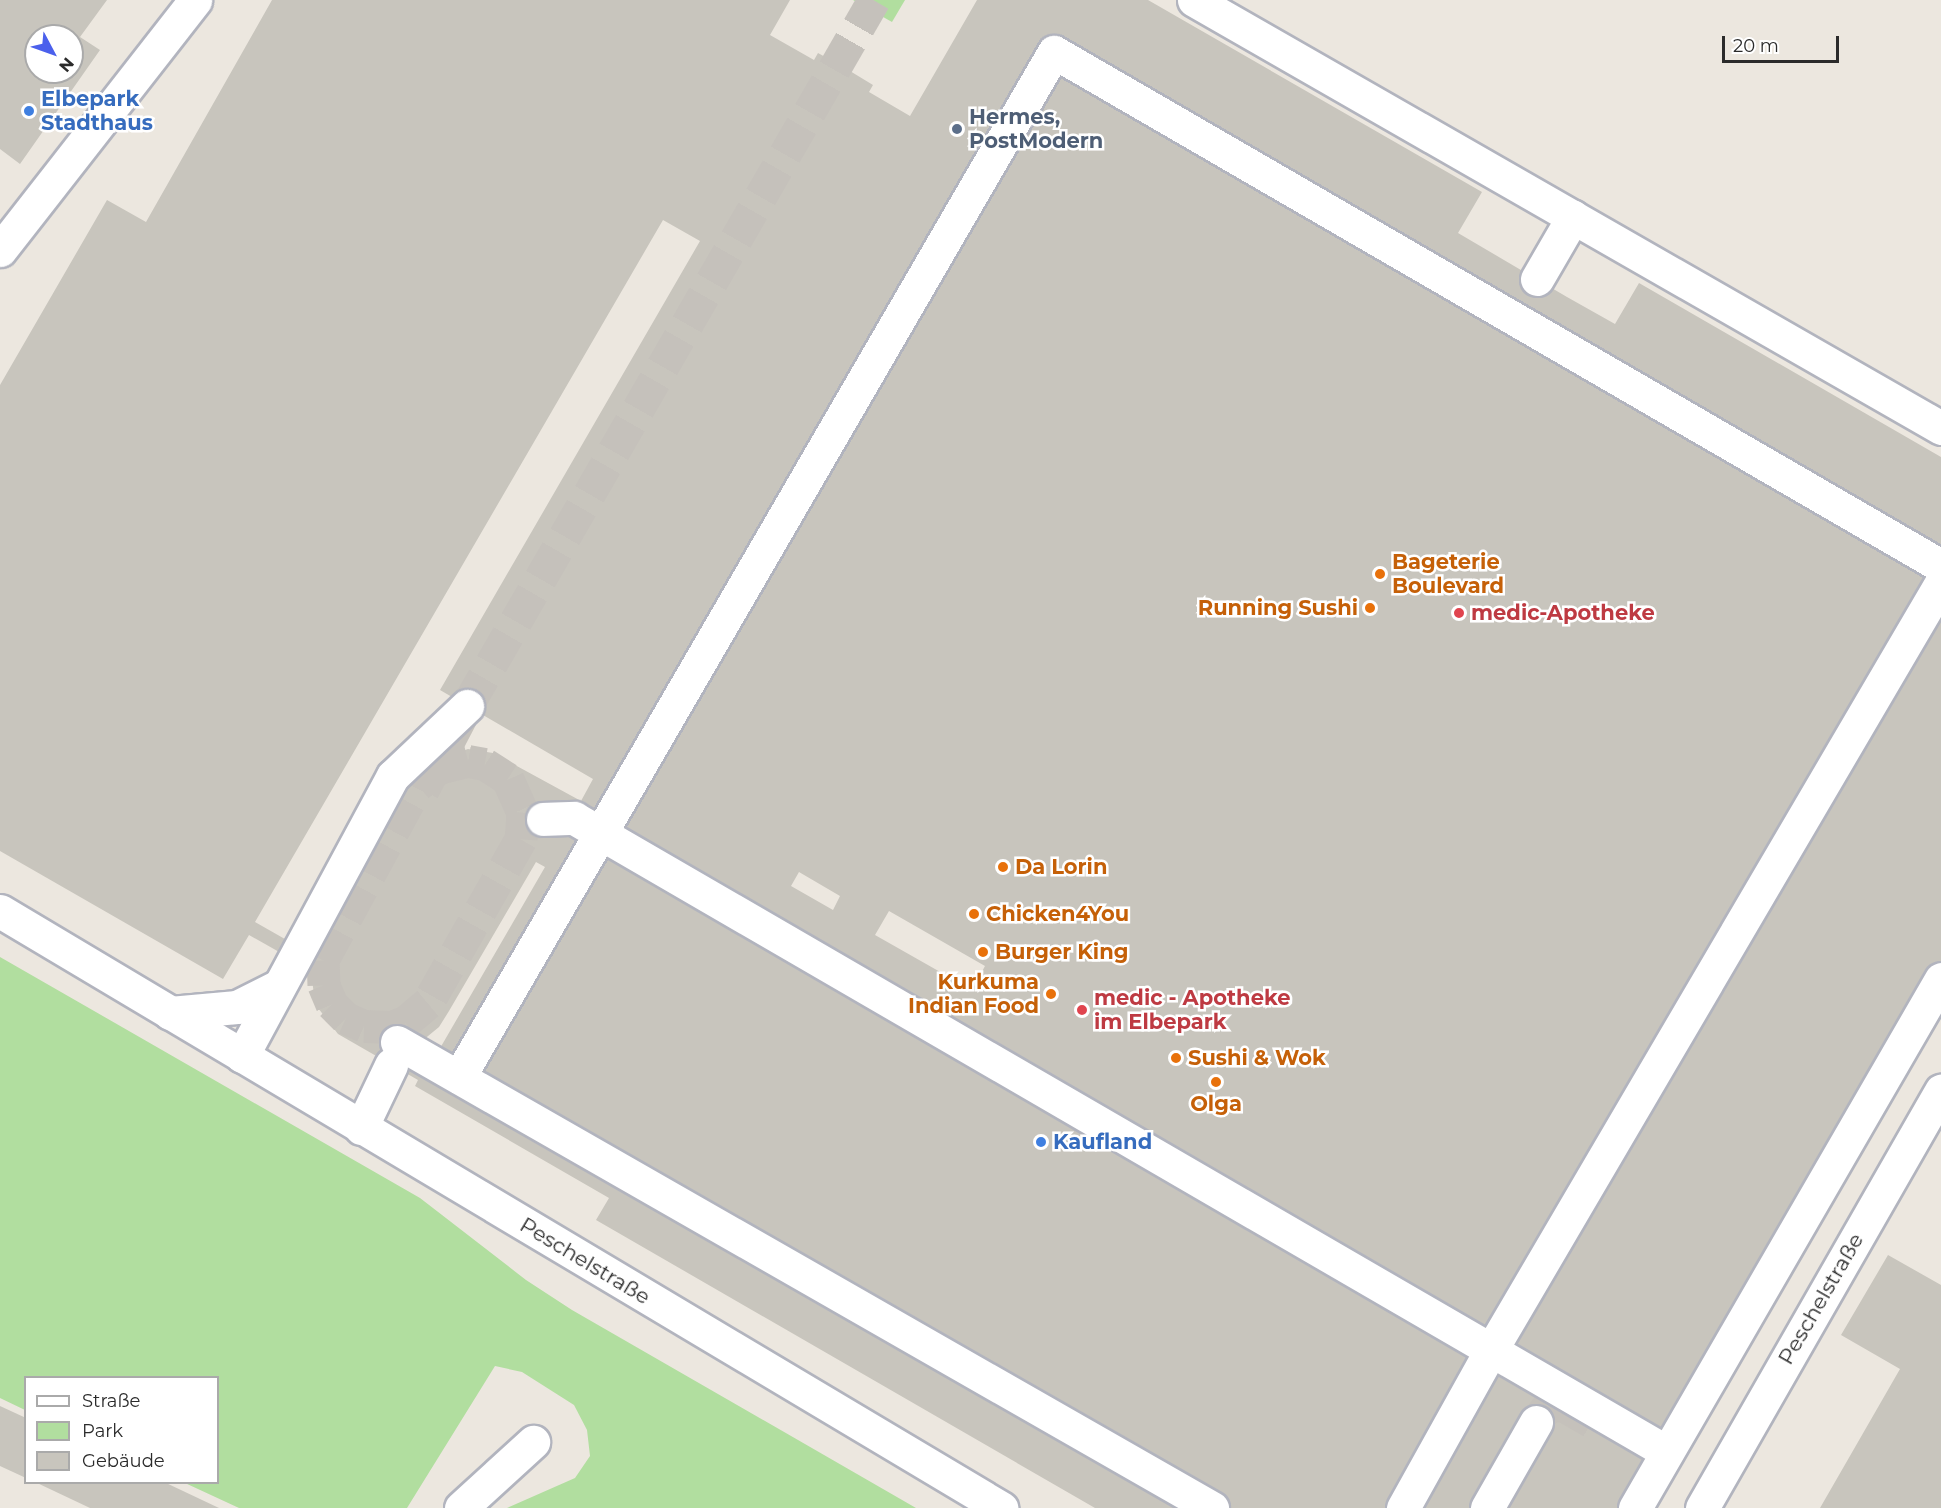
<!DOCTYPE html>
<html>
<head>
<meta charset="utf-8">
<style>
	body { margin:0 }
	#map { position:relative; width:1941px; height:1508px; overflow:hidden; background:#ece7df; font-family:Montserrat,sans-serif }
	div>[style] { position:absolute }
	.green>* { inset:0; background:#b1de9f }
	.building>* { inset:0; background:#c8c5bd }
	.minor-tunnel>* { height:33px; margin-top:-16.5px; transform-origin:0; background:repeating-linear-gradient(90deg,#c5c1bb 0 33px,transparent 0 49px) }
	.roads { filter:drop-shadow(2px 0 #b2b4be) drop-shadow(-2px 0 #b2b4be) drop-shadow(0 2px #b2b4be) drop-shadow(0 -2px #b2b4be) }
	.minor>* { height:33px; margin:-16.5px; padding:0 16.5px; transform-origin:16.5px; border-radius:16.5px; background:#fff }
	.dots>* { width:16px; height:16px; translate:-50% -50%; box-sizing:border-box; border:3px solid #fff; border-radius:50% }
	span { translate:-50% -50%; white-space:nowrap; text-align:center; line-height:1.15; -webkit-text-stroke:5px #fff; paint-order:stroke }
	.shop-label { font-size:21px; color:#366cbe; font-weight:700 }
	.left { translate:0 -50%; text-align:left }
	.service-label { font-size:21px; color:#4e5e75; font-weight:700 }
	.food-label { font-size:21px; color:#c56008; font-weight:700 }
	.right { translate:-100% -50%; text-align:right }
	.health-label { font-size:21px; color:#be3a42; font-weight:700 }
	.street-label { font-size:21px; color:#2b2b2b }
	.legend { position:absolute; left:24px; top:1376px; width:195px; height:108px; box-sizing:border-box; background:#fff; border:2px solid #aaa; margin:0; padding:8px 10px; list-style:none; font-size:18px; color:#2b2b2b }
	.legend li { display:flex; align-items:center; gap:12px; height:30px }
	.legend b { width:30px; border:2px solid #aaa }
	.north { position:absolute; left:24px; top:24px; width:60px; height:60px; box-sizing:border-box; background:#fff; border:2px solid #aaa; border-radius:50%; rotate:131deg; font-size:16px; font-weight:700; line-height:24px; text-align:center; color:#2b2b2b }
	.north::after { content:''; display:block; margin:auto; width:21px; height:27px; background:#4b60ec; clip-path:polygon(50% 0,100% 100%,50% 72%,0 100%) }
	.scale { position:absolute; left:1722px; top:36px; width:117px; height:27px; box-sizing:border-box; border:3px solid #2b2b2b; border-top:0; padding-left:8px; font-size:18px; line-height:21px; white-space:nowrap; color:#2b2b2b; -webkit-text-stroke:4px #fff; paint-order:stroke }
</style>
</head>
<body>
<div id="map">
	<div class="green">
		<div style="clip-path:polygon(853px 0,905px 0,892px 22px)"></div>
		<div style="clip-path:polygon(0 957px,420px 1198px,526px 1280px,572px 1310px,916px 1508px,507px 1508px,575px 1478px,590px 1456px,587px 1430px,574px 1405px,522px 1372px,495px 1366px,407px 1508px,239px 1508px,185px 1483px,218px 1482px,218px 1378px,26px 1378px,25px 1410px,0 1398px)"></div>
	</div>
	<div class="building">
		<div style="clip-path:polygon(evenodd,0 0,107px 0,80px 37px,100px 50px,20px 164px,0 149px,0 0,36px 36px,72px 36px,72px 72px,36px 72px,36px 36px)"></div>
		<div style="clip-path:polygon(evenodd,272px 0,790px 0,770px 35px,814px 60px,818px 53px,845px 68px,873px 85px,869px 92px,910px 116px,977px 0,1148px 0,1482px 192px,1458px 233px,1567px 297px,1615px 324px,1639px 283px,1941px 457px,1941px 1012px,1655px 1508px,1095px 1508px,596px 1220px,609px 1198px,415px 1086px,418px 1080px,338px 1034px,315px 1004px,311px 970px,249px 935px,223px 979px,0 851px,0 385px,107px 200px,146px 222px,272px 0,663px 220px,700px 241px,440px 690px,593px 779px,581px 801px,493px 753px,468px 749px,433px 761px,408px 788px,313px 955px,255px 922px,663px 220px,272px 0,536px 862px,545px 867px,439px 1050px,422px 1041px,439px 1027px,449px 1011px,536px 862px,272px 0,799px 872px,840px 896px,833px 910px,791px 886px,799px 872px,272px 0,889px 911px,985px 966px,972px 990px,875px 935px,889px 911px)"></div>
		<div style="clip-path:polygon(1888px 1255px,1941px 1285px,1941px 1508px,1820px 1508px,1900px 1369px,1841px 1335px)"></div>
		<div style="clip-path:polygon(0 1406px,26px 1418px,26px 1478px,0 1466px)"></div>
		<div style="clip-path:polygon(35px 1482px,164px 1482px,219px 1508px,90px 1508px)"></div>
	</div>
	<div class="minor-tunnel">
		<div style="left:468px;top:761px;width:17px;rotate:10deg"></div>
		<div style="left:485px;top:764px;width:27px;rotate:33deg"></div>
		<div style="left:508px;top:779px;width:36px;rotate:66deg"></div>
		<div style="left:523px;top:812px;width:27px;rotate:94deg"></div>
		<div style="left:521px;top:839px;width:189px;rotate:119.6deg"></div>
		<div style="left:428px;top:1003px;width:30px;rotate:140deg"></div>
		<div style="left:405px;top:1022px;width:14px;rotate:159deg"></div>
		<div style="left:392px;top:1027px;width:28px;rotate:-178deg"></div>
		<div style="left:364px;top:1026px;width:20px;rotate:-156deg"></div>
		<div style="left:346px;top:1018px;width:20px;rotate:-135deg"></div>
		<div style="left:332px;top:1004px;width:21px;rotate:-113deg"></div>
		<div style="left:324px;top:985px;width:25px;rotate:-92deg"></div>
		<div style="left:323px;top:960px;width:199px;rotate:-61.5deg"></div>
		<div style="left:418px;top:785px;width:27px;rotate:-39deg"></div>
		<div style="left:439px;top:768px;width:30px;rotate:-14deg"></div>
		<div style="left:423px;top:790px;width:95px;rotate:-62.4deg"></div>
		<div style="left:467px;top:706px;width:815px;rotate:-60.04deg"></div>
		<div style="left:1536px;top:1422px;width:20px;rotate:-53deg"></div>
		<div style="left:1548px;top:1406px;width:15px;rotate:-4deg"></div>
		<div style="left:1563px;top:1405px;width:34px;rotate:30deg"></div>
	</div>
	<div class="roads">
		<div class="minor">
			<div style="left:1194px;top:0;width:861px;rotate:29.81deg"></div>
			<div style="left:0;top:250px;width:317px;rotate:-52deg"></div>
			<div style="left:1537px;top:279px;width:72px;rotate:-59.9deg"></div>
			<div style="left:543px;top:819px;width:31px;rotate:-2deg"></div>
			<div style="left:574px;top:818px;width:1261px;rotate:30.12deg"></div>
			<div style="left:0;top:911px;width:1166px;rotate:30.81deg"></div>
			<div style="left:170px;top:1013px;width:67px;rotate:-5.1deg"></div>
			<div style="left:237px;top:1007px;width:45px;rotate:-26.6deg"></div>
			<div style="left:397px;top:1042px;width:939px;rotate:29.76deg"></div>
			<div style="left:242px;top:1056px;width:318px;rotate:-61.7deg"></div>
			<div style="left:393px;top:776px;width:102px;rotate:-43.4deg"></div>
			<div style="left:459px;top:1077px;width:1185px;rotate:-59.87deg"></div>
			<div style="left:1054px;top:52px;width:1025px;rotate:30.09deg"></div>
			<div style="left:361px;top:1128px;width:70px;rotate:-64.5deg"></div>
			<div style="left:461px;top:1508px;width:98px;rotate:-42.5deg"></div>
			<div style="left:1403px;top:1508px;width:179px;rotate:-60.9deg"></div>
			<div style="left:1490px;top:1352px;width:891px;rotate:-59.61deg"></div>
			<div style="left:1487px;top:1508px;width:99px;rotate:-60.3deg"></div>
			<div style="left:1635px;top:1508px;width:611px;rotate:-59.95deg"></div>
			<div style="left:1702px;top:1508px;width:481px;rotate:-60.2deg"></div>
		</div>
	</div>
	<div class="dots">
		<div style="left:29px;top:111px;background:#3f7fe0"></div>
		<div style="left:957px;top:129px;background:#5c6f8a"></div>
		<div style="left:1380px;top:574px;background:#e8710a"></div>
		<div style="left:1370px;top:608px;background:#e8710a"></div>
		<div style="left:1459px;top:613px;background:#e0444e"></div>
		<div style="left:1003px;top:867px;background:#e8710a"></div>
		<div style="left:974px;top:914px;background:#e8710a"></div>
		<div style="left:983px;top:952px;background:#e8710a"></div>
		<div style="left:1051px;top:994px;background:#e8710a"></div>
		<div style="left:1082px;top:1010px;background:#e0444e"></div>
		<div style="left:1176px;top:1058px;background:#e8710a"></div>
		<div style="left:1216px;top:1082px;background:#e8710a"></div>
		<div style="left:1041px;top:1142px;background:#3f7fe0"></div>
	</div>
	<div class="shop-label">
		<span class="left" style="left:41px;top:111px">Elbepark<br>Stadthaus</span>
		<span class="left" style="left:1053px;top:1142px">Kaufland</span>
	</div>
	<div class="service-label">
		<span class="left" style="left:969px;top:129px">Hermes,<br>PostModern</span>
	</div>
	<div class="food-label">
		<span class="left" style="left:1392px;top:574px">Bageterie<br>Boulevard</span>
		<span class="right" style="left:1358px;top:608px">Running Sushi</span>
		<span class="left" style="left:1015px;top:867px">Da Lorin</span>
		<span class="left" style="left:986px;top:914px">Chicken4You</span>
		<span class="left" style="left:995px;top:952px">Burger King</span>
		<span class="right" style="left:1039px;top:994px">Kurkuma<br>Indian Food</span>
		<span class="left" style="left:1188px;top:1058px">Sushi &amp; Wok</span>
		<span style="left:1216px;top:1104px">Olga</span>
	</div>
	<div class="health-label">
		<span class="left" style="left:1471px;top:613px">medic-Apotheke</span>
		<span class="left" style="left:1094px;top:1010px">medic - Apotheke<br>im Elbepark</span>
	</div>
	<div class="street-label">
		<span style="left:585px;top:1261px;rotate:31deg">Peschelstraße</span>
		<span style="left:1821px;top:1299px;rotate:-60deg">Peschelstraße</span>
	</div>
	<ul class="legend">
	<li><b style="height:8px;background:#fff"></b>Straße</li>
	<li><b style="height:16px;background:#b1de9f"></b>Park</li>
	<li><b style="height:16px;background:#c8c5bd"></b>Gebäude</li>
	</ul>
	<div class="north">N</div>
	<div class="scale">20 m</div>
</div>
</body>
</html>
